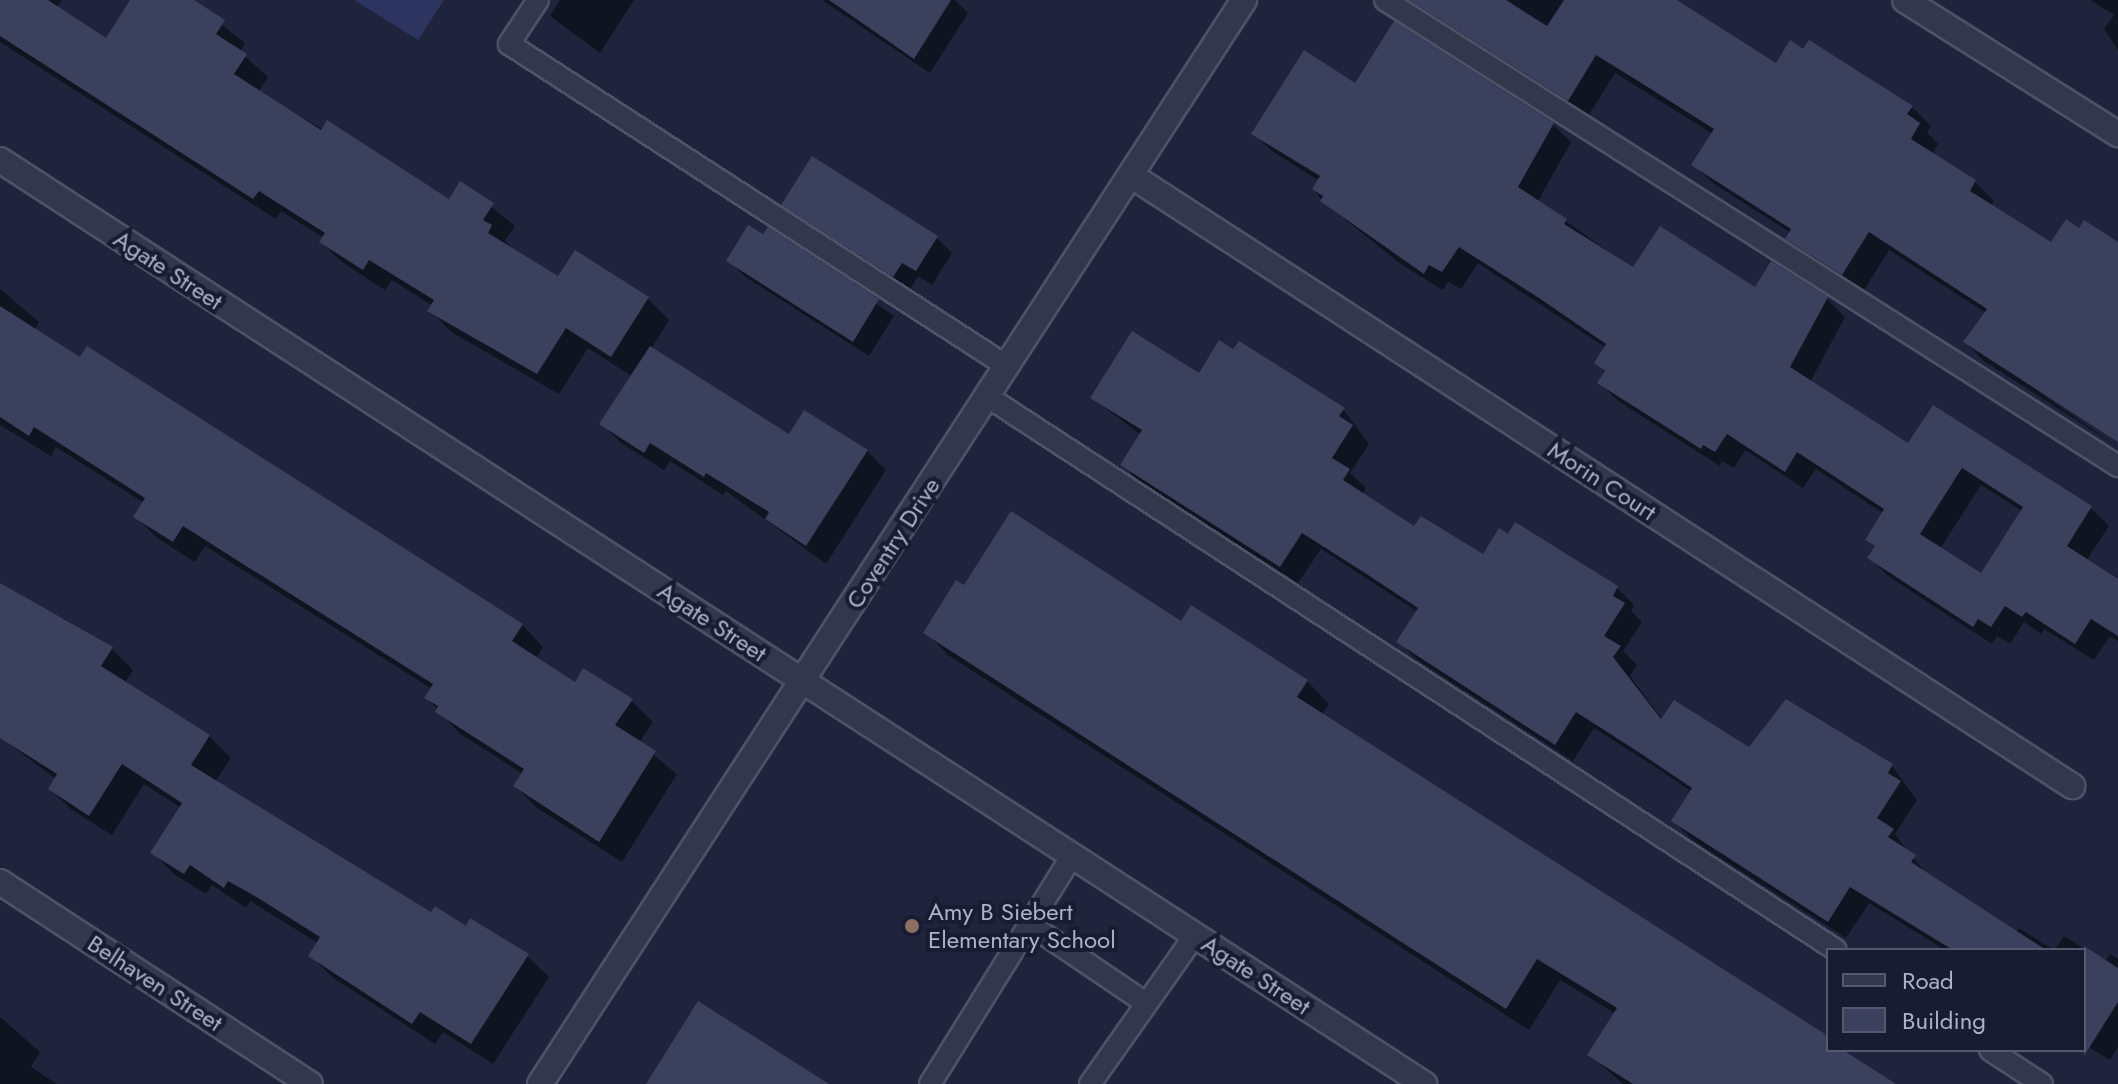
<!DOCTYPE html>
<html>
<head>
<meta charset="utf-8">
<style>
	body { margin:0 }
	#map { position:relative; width:2118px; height:1084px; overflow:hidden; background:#1f243c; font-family:Jost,sans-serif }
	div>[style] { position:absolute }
	.water>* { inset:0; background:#2c345f }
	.shadow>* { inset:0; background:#0007 }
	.building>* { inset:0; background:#3b405d }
	.roads { filter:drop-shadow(2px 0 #4e5167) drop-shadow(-2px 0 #4e5167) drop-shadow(0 2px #4e5167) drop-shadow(0 -2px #4e5167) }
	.lane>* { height:20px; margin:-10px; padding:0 10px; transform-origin:10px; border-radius:10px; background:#33374c }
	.street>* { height:24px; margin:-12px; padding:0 12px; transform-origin:12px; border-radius:12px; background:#33374c }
	.dots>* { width:22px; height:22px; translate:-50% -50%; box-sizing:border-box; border:4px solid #191c31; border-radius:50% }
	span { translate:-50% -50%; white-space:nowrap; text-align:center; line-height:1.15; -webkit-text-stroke:8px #191c31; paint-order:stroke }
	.street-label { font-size:24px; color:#aeb1c9 }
	.poi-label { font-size:24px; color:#aeb1c9 }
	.left { translate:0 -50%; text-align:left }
	.legend { position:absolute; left:1826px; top:948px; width:260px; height:104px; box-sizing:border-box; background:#191c31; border:2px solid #55586e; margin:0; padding:10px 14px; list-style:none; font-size:24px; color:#aeb1c9 }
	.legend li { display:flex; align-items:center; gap:16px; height:40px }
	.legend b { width:40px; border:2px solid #55586e }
</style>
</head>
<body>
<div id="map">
	<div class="water">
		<div style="clip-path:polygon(354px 0,444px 0,418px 40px)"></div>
	</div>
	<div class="shadow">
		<div style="clip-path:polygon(0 0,62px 0,56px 8px,106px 41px,132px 0,190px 0,245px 43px,240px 52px,268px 77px,258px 92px,449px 202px,461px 183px,515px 226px,505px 241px,512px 248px,558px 279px,648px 299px,669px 320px,651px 349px,789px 437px,867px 451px,886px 470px,826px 564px,726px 491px,723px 495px,670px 461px,664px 470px,621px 443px,602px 424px,633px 377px,588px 348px,559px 394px,451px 332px,430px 310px,433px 306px,392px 280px,385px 290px,343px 263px,321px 242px,324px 238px,281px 211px,276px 219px,0 42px)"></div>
		<div style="clip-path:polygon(560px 0,634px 0,600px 53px,550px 16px)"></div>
		<div style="clip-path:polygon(822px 0,955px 0,968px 13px,930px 73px)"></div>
		<div style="clip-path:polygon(1411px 0,1674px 0,1776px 66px,1912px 107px,1931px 126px,1927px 132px,1938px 144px,1932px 155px,1975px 182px,1994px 201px,1991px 206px,2052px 245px,2118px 246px,2118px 440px,1985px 354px,2118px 447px,1984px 361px,1965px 342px,1986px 313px,1889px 250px,1862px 293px,1807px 258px,1788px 239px,1791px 233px,1713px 183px,1693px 164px,1713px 134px,1615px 73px,1587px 118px,1429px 18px)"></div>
		<div style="clip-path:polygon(2090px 0,2118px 0,2118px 50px,2104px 29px,2114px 15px)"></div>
		<div style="clip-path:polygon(evenodd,1356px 86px,1552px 124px,1571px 142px,1538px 201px,1634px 270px,1756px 290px,1772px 264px,1827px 299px,1845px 317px,1810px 382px,1909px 446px,2091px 508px,2109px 526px,2086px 561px,2118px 582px,2118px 641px,2110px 636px,2094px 660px,2044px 629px,2041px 634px,2024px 622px,2010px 644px,1997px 636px,1992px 644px,1888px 576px,1870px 558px,1876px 548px,1867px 539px,1883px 513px,1816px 469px,1803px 488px,1745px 450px,1734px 468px,1722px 461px,1720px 466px,1618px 401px,1600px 383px,1606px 373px,1596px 363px,1606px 348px,1478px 263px,1461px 289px,1448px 282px,1443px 290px,1402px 265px,1322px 201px,1314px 189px,1319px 181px,1272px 151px,1253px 133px,1356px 86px,1981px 485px,2022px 511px,1982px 576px,1940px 549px,1981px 485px)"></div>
		<div style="clip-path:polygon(812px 159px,937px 238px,952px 253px,932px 285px,918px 276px,909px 291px,784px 204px)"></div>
		<div style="clip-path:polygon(768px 230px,894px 316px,869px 356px,744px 276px,729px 260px)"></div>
		<div style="clip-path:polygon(0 289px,39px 322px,34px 330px,522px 625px,543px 647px,536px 659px,575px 684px,631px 700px,653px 722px,639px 743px,677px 774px,622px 862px,537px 808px,515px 786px,523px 774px,459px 733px,426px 697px,432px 689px,205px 546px,195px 562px,157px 538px,135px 516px,144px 503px,56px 447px,51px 456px,0 425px)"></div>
		<div style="clip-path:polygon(1200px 375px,1343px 409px,1369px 444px,1350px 473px,1366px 488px,1362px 495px,1415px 529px,1483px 557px,1617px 588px,1634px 605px,1631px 611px,1642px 622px,1623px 651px,1637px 665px,1630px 676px,1663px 720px,1749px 750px,1892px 766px,1917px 800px,1895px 834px,1908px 852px,1930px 877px,2016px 933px,2019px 928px,2054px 950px,1945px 950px,1869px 903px,1846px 938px,1691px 839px,1674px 821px,1692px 792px,1660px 770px,1594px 728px,1573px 761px,1416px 659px,1399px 642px,1418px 612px,1321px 549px,1298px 583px,1140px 482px,1123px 465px,1141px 435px,1092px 398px)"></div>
		<div style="clip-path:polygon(965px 588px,1181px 624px,1307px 681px,1329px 704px,1322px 715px,1828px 1042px,1828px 1050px,1841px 1050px,1894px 1084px,1623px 1084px,1590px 1055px,1616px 1014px,1560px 980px,1529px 1030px,948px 655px,926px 632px)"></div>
		<div style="clip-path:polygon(0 606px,60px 623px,63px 618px,112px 649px,133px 670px,125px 683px,209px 736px,231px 758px,215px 782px,432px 914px,527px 956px,549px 977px,493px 1064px,443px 1032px,435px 1044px,332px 977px,310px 955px,318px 943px,250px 901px,246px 908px,212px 885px,206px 894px,174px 874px,153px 853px,181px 808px,144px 784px,112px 835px,72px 810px,50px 789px,56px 779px,0 737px)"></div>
		<div style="clip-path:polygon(2064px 936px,2105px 962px,2110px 954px,2118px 959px,2118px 1047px,2110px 1060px,2084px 1044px,2084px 950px,2055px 950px)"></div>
		<div style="clip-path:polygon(0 1017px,40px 1052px,31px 1067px,57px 1084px,0 1084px)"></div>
	</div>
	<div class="building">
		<div style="clip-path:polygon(0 0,48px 0,106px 38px,130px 0,194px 0,225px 20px,216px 34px,247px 54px,234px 74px,321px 130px,327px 120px,449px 199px,460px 181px,494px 203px,483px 220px,492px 225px,488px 233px,558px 276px,575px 250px,649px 297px,611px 357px,566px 328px,537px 374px,427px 311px,434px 300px,369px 260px,363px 270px,319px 242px,325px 233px,259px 191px,253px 199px,0 36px)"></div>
		<div style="clip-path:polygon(829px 0,951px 0,914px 59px)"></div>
		<div style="clip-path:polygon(1409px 0,1506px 0,1547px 26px,1564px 0,1677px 0,1776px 63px,1790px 40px,1803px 49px,1809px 40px,1913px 106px,1907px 114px,1920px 123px,1911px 139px,1976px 180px,1970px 191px,2051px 242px,2066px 219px,2079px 228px,2084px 220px,2118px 242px,2118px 442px,1963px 342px,1987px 309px,1869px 232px,1842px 275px,1785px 239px,1791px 229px,1691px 165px,1714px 129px,1643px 84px,1596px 55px,1568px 101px)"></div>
		<div style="clip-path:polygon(evenodd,1394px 21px,1554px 123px,1518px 187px,1567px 219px,1564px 224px,1633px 267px,1660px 226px,1755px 287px,1771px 261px,1828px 297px,1790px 367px,1908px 443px,1933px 405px,2092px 506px,2067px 546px,2118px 579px,2118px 636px,2091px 619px,2075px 644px,2026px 612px,2022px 617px,2005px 606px,1991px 627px,1978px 619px,1973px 627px,1867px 558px,1875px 546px,1865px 540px,1884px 509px,1797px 452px,1785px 472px,1727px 434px,1715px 452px,1703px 445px,1701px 449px,1597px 383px,1605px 371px,1594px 363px,1606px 344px,1539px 298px,1459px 247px,1442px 272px,1429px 265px,1424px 274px,1320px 201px,1323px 196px,1312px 189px,1320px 176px,1251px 134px,1304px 50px,1355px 83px,1394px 21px,1962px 468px,2023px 507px,1981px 573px,1920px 534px,1962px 468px)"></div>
		<div style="clip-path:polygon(812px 156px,938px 236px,916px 271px,902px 263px,893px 277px,781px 205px)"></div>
		<div style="clip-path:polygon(748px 225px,763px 234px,768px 227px,879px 299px,853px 342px,726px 261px)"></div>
		<div style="clip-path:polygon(0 306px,80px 357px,87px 346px,523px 624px,512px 641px,575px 682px,583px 668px,633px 699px,615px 725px,656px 751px,599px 842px,513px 786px,524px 769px,435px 712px,438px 706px,424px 698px,433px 684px,183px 526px,173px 542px,133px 517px,145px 498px,34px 427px,29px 436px,0 417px)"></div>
		<div style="clip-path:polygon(1132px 331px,1199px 373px,1219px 340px,1233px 349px,1239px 341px,1345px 408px,1339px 416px,1353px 425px,1332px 458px,1350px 469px,1343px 480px,1414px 526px,1421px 516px,1483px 554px,1499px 528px,1508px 534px,1515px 522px,1618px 586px,1613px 596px,1625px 603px,1604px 636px,1621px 646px,1613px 657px,1661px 719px,1674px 700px,1749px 747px,1786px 699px,1893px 764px,1888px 773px,1901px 781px,1877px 818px,1894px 829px,1888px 837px,1916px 855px,1911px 862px,2046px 950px,1953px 950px,1850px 887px,1828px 922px,1671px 821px,1692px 788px,1640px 753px,1576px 712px,1555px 745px,1396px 642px,1418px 608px,1365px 573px,1302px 533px,1280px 567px,1120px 465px,1142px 430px,1090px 398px)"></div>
		<div style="clip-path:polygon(650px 346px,789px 434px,804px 410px,868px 450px,806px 546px,765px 519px,769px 512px,706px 473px,704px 477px,650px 443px,644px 453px,599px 424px)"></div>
		<div style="clip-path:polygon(1011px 511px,1181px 621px,1191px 605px,1308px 680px,1297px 697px,1825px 1034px,1828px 1050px,1843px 1050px,1896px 1084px,1633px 1084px,1587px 1055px,1617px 1008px,1537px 959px,1506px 1009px,1403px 943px,923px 633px,956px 580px,964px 585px)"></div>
		<div style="clip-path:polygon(0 583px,113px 647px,101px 666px,210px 735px,191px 765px,431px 912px,435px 906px,466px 926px,470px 918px,529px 954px,471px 1044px,420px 1012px,412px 1024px,308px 956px,320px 937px,258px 898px,228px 881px,224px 888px,190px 865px,184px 874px,150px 853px,182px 803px,122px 764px,89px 816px,48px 789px,57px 774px,0 738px)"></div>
		<div style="clip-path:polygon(2084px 946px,2118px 968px,2118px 1002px,2084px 1056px)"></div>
		<div style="clip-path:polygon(698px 1001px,829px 1084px,646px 1084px)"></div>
	</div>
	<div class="roads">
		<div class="lane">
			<div style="left:538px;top:0;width:53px;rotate:123.4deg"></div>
			<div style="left:509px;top:44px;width:594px;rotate:32.91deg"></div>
			<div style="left:1385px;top:0;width:869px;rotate:32.45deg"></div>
			<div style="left:988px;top:397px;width:1012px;rotate:33.11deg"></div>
			<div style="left:1029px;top:924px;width:139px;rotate:34.1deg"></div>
			<div style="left:1990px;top:1050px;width:62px;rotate:33.2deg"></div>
			<div style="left:930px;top:1084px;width:269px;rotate:-58.1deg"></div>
			<div style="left:1090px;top:1084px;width:182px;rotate:-54.8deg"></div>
		</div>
		<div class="street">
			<div style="left:1905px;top:0;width:252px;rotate:32.2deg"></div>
			<div style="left:0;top:160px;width:1698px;rotate:32.98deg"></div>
			<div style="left:1132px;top:176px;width:1121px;rotate:32.98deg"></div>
			<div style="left:0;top:882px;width:370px;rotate:33.1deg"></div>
			<div style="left:540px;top:1084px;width:1293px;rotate:-57deg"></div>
		</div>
	</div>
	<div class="dots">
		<div style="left:912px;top:926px;background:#8d6e63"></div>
	</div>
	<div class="street-label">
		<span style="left:168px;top:270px;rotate:33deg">Agate Street</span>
		<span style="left:1602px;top:481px;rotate:33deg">Morin Court</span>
		<span style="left:893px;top:543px;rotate:-57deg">Coventry Drive</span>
		<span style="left:712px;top:622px;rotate:33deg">Agate Street</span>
		<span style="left:1256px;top:975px;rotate:33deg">Agate Street</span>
		<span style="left:155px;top:983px;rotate:33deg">Belhaven Street</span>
	</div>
	<div class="poi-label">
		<span class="left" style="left:928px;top:926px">Amy B Siebert<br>Elementary School</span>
	</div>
	<ul class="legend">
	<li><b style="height:10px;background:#33374c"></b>Road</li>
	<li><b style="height:22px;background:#3b405d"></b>Building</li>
	</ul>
</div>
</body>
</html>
